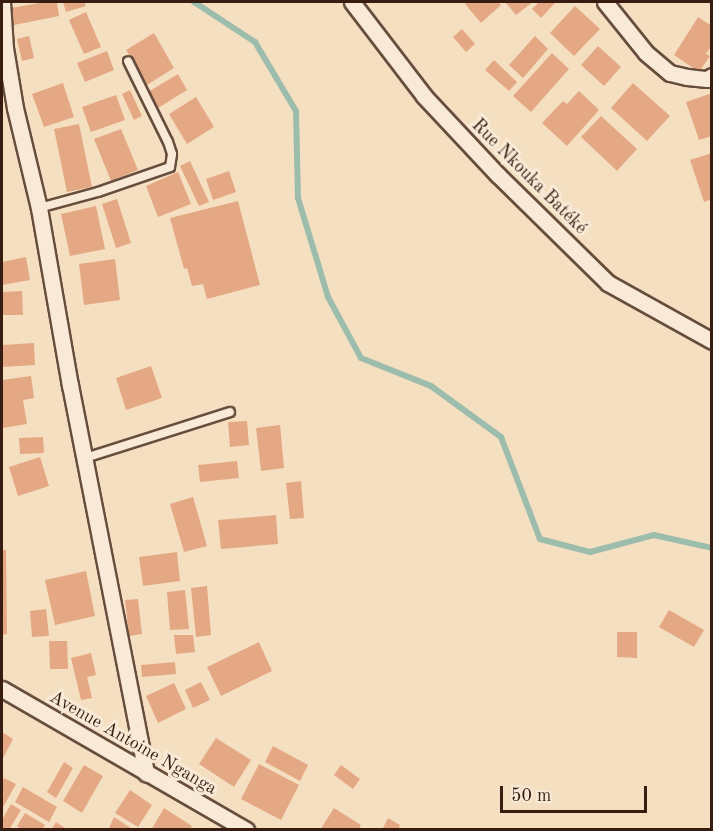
<!DOCTYPE html>
<html>
<head>
<meta charset="utf-8">
<style>
	body { margin:0 }
	#map { position:relative; width:713px; height:831px; overflow:hidden; background:#f5dfc1; font-family:"Old Standard TT",serif }
	div>[style] { position:absolute }
	.stream>* { height:6px; margin:-3px; padding:0 3px; transform-origin:3px; border-radius:3px; background:#9dbdac }
	.building>* { inset:0; background:#e5a884 }
	.roads { filter:drop-shadow(2px 0 #674d3d) drop-shadow(-2px 0 #674d3d) drop-shadow(0 2px #674d3d) drop-shadow(0 -2px #674d3d) }
	.service>* { height:8px; margin:-4px; padding:0 4px; transform-origin:4px; border-radius:4px; background:#f8ead7 }
	.minor>* { height:15px; margin:-7.5px; padding:0 7.5px; transform-origin:7.5px; border-radius:7.5px; background:#f8ead7 }
	span { translate:-50% -50%; white-space:nowrap; text-align:center; line-height:1.15; -webkit-text-stroke:6px #f8ead7; paint-order:stroke }
	.street-label { font-size:18px; color:#381c11 }
	.frame { position:absolute; inset:0; border:3px solid #381c11; pointer-events:none }
	.scale { position:absolute; left:500px; top:786px; width:147px; height:27px; box-sizing:border-box; border:3px solid #381c11; border-top:0; padding-left:8px; font-size:18px; line-height:21px; white-space:nowrap; color:#381c11; -webkit-text-stroke:4px #f8ead7; paint-order:stroke }
</style>
</head>
<body>
<div id="map">
	<div class="stream">
		<div style="left:194px;top:2px;width:73px;rotate:33.3deg"></div>
		<div style="left:255px;top:42px;width:80px;rotate:59.3deg"></div>
		<div style="left:296px;top:111px;width:87px;rotate:88.7deg"></div>
		<div style="left:298px;top:198px;width:103px;rotate:73.1deg"></div>
		<div style="left:328px;top:297px;width:69px;rotate:61.6deg"></div>
		<div style="left:361px;top:358px;width:75px;rotate:21.8deg"></div>
		<div style="left:431px;top:386px;width:87px;rotate:36.1deg"></div>
		<div style="left:501px;top:437px;width:109px;rotate:69.1deg"></div>
		<div style="left:540px;top:539px;width:52px;rotate:14.6deg"></div>
		<div style="left:590px;top:552px;width:66px;rotate:-14.9deg"></div>
		<div style="left:654px;top:535px;width:59px;rotate:12.6deg"></div>
	</div>
	<div class="building">
		<div style="clip-path:polygon(45px 2px,57px 2px,59px 16px,14px 25px,11px 8px)"></div>
		<div style="clip-path:polygon(63px 2px,84px 2px,86px 6px,66px 12px)"></div>
		<div style="clip-path:polygon(468px 2px,498px 2px,501px 5px,481px 23px,465px 4px)"></div>
		<div style="clip-path:polygon(505px 2px,533px 2px,516px 15px)"></div>
		<div style="clip-path:polygon(539px 2px,556px 2px,541px 18px,532px 9px)"></div>
		<div style="clip-path:polygon(575px 6px,600px 29px,574px 56px,550px 33px)"></div>
		<div style="clip-path:polygon(86px 12px,101px 47px,84px 54px,69px 20px)"></div>
		<div style="clip-path:polygon(698px 17px,712px 26px,712px 45px,706px 54px,710px 56px,699px 72px,674px 55px)"></div>
		<div style="clip-path:polygon(462px 29px,475px 44px,466px 52px,453px 37px)"></div>
		<div style="clip-path:polygon(154px 33px,174px 68px,147px 85px,126px 50px)"></div>
		<div style="clip-path:polygon(29px 36px,34px 58px,22px 61px,17px 39px)"></div>
		<div style="clip-path:polygon(535px 36px,548px 49px,523px 78px,509px 65px)"></div>
		<div style="clip-path:polygon(598px 46px,621px 67px,604px 86px,581px 65px)"></div>
		<div style="clip-path:polygon(107px 51px,114px 70px,85px 82px,77px 63px)"></div>
		<div style="clip-path:polygon(552px 53px,569px 69px,531px 112px,513px 96px)"></div>
		<div style="clip-path:polygon(494px 60px,517px 82px,509px 91px,485px 70px)"></div>
		<div style="clip-path:polygon(178px 74px,187px 90px,158px 108px,148px 92px)"></div>
		<div style="clip-path:polygon(63px 83px,74px 117px,44px 127px,32px 94px)"></div>
		<div style="clip-path:polygon(633px 83px,670px 116px,647px 141px,611px 108px)"></div>
		<div style="clip-path:polygon(130px 90px,142px 116px,134px 120px,122px 94px)"></div>
		<div style="clip-path:polygon(579px 91px,599px 110px,567px 146px,542px 123px,563px 101px,567px 104px)"></div>
		<div style="clip-path:polygon(712px 93px,712px 136px,699px 140px,686px 102px)"></div>
		<div style="clip-path:polygon(116px 95px,125px 120px,91px 132px,82px 107px)"></div>
		<div style="clip-path:polygon(196px 97px,214px 127px,187px 144px,169px 114px)"></div>
		<div style="clip-path:polygon(601px 116px,637px 149px,617px 171px,581px 137px)"></div>
		<div style="clip-path:polygon(79px 124px,92px 187px,67px 192px,54px 129px)"></div>
		<div style="clip-path:polygon(121px 129px,138px 170px,111px 181px,94px 139px)"></div>
		<div style="clip-path:polygon(712px 153px,712px 199px,704px 202px,690px 160px)"></div>
		<div style="clip-path:polygon(190px 161px,209px 202px,199px 206px,180px 166px)"></div>
		<div style="clip-path:polygon(229px 171px,236px 192px,213px 200px,206px 179px)"></div>
		<div style="clip-path:polygon(178px 172px,191px 204px,158px 217px,146px 186px)"></div>
		<div style="clip-path:polygon(117px 199px,131px 243px,116px 248px,102px 204px)"></div>
		<div style="clip-path:polygon(238px 201px,260px 285px,207px 299px,203px 284px,192px 286px,187px 268px,184px 269px,170px 218px)"></div>
		<div style="clip-path:polygon(96px 206px,105px 249px,70px 256px,61px 214px)"></div>
		<div style="clip-path:polygon(26px 257px,30px 280px,2px 285px,2px 262px)"></div>
		<div style="clip-path:polygon(115px 259px,120px 300px,84px 305px,79px 264px)"></div>
		<div style="clip-path:polygon(22px 291px,23px 315px,2px 315px,2px 292px)"></div>
		<div style="clip-path:polygon(34px 343px,35px 365px,2px 367px,2px 345px)"></div>
		<div style="clip-path:polygon(151px 366px,162px 398px,126px 410px,116px 378px)"></div>
		<div style="clip-path:polygon(31px 376px,34px 398px,23px 400px,27px 424px,3px 428px,2px 380px)"></div>
		<div style="clip-path:polygon(247px 421px,249px 445px,230px 447px,228px 422px)"></div>
		<div style="clip-path:polygon(280px 425px,284px 468px,261px 471px,256px 428px)"></div>
		<div style="clip-path:polygon(43px 437px,44px 453px,20px 454px,19px 438px)"></div>
		<div style="clip-path:polygon(40px 457px,49px 486px,18px 496px,9px 467px)"></div>
		<div style="clip-path:polygon(237px 461px,239px 478px,200px 482px,198px 465px)"></div>
		<div style="clip-path:polygon(301px 481px,304px 518px,290px 519px,286px 483px)"></div>
		<div style="clip-path:polygon(193px 497px,207px 546px,184px 552px,170px 504px)"></div>
		<div style="clip-path:polygon(276px 515px,278px 544px,221px 549px,218px 520px)"></div>
		<div style="clip-path:polygon(2px 550px,6px 550px,7px 634px,2px 635px)"></div>
		<div style="clip-path:polygon(177px 552px,180px 581px,143px 586px,139px 557px)"></div>
		<div style="clip-path:polygon(86px 571px,95px 616px,55px 625px,45px 580px)"></div>
		<div style="clip-path:polygon(207px 586px,211px 635px,196px 637px,191px 588px)"></div>
		<div style="clip-path:polygon(185px 590px,189px 629px,170px 630px,167px 592px)"></div>
		<div style="clip-path:polygon(138px 599px,142px 634px,129px 636px,125px 600px)"></div>
		<div style="clip-path:polygon(46px 609px,49px 636px,32px 637px,30px 611px)"></div>
		<div style="clip-path:polygon(669px 610px,704px 630px,694px 647px,659px 627px)"></div>
		<div style="clip-path:polygon(617px 632px,637px 632px,637px 658px,617px 657px)"></div>
		<div style="clip-path:polygon(174px 635px,193px 635px,195px 652px,176px 654px)"></div>
		<div style="clip-path:polygon(49px 641px,67px 641px,68px 669px,50px 669px)"></div>
		<div style="clip-path:polygon(259px 642px,272px 671px,221px 696px,207px 667px)"></div>
		<div style="clip-path:polygon(91px 653px,96px 675px,87px 677px,92px 698px,81px 700px,71px 658px)"></div>
		<div style="clip-path:polygon(175px 662px,176px 674px,142px 677px,141px 665px)"></div>
		<div style="clip-path:polygon(201px 682px,210px 700px,193px 708px,185px 690px)"></div>
		<div style="clip-path:polygon(174px 683px,186px 709px,158px 723px,146px 696px)"></div>
		<div style="clip-path:polygon(2px 732px,13px 739px,2px 760px)"></div>
		<div style="clip-path:polygon(216px 738px,251px 760px,234px 787px,199px 764px)"></div>
		<div style="clip-path:polygon(273px 746px,308px 765px,300px 781px,265px 762px)"></div>
		<div style="clip-path:polygon(64px 762px,73px 768px,56px 798px,47px 792px)"></div>
		<div style="clip-path:polygon(259px 764px,299px 785px,281px 820px,241px 799px)"></div>
		<div style="clip-path:polygon(84px 765px,103px 776px,82px 813px,63px 801px)"></div>
		<div style="clip-path:polygon(341px 765px,360px 779px,353px 789px,334px 775px)"></div>
		<div style="clip-path:polygon(4px 778px,16px 784px,2px 809px,2px 783px)"></div>
		<div style="clip-path:polygon(23px 787px,57px 807px,49px 822px,15px 802px)"></div>
		<div style="clip-path:polygon(130px 790px,152px 805px,138px 827px,115px 813px)"></div>
		<div style="clip-path:polygon(11px 804px,21px 810px,9px 830px,2px 830px,2px 820px)"></div>
		<div style="clip-path:polygon(164px 808px,192px 826px,190px 830px,151px 830px)"></div>
		<div style="clip-path:polygon(334px 808px,361px 825px,358px 830px,320px 830px)"></div>
		<div style="clip-path:polygon(25px 813px,45px 825px,42px 830px,22px 830px,17px 826px)"></div>
		<div style="clip-path:polygon(114px 817px,134px 830px,108px 830px)"></div>
		<div style="clip-path:polygon(388px 818px,400px 825px,398px 830px,382px 830px)"></div>
		<div style="clip-path:polygon(56px 822px,68px 830px,51px 830px)"></div>
	</div>
	<div class="roads">
		<div class="service">
			<div style="left:39px;top:208px;width:61px;rotate:-15.2deg"></div>
			<div style="left:98px;top:192px;width:76px;rotate:-19.1deg"></div>
			<div style="left:170px;top:167px;width:13px;rotate:-81deg"></div>
			<div style="left:172px;top:154px;width:13px;rotate:-108deg"></div>
			<div style="left:168px;top:142px;width:90px;rotate:-116.3deg"></div>
			<div style="left:85px;top:458px;width:152px;rotate:-17.6deg"></div>
		</div>
		<div class="minor">
			<div style="left:2px;top:2px;width:46px;rotate:86.3deg"></div>
			<div style="left:5px;top:48px;width:61px;rotate:80.5deg"></div>
			<div style="left:15px;top:108px;width:103px;rotate:76.5deg"></div>
			<div style="left:39px;top:208px;width:180px;rotate:80.1deg"></div>
			<div style="left:70px;top:385px;width:396px;rotate:78.9deg"></div>
			<div style="left:352px;top:2px;width:118px;rotate:52.5deg"></div>
			<div style="left:424px;top:96px;width:108px;rotate:46.9deg"></div>
			<div style="left:498px;top:175px;width:154px;rotate:44.5deg"></div>
			<div style="left:608px;top:283px;width:119px;rotate:29.1deg"></div>
			<div style="left:605px;top:2px;width:65px;rotate:51.2deg"></div>
			<div style="left:646px;top:53px;width:31px;rotate:40deg"></div>
			<div style="left:670px;top:73px;width:17px;rotate:13deg"></div>
			<div style="left:687px;top:77px;width:20px;rotate:6deg"></div>
			<div style="left:707px;top:79px;width:6px;rotate:-31deg"></div>
			<div style="left:2px;top:689px;width:282px;rotate:30deg"></div>
		</div>
	</div>
	<div class="street-label">
		<span style="left:529px;top:177px;rotate:45deg">Rue Nkouka Batéké</span>
		<span style="left:133px;top:743px;rotate:30deg">Avenue Antoine Nganga</span>
	</div>
	<div class="frame"></div>
	<div class="scale">50 m</div>
</div>
</body>
</html>
